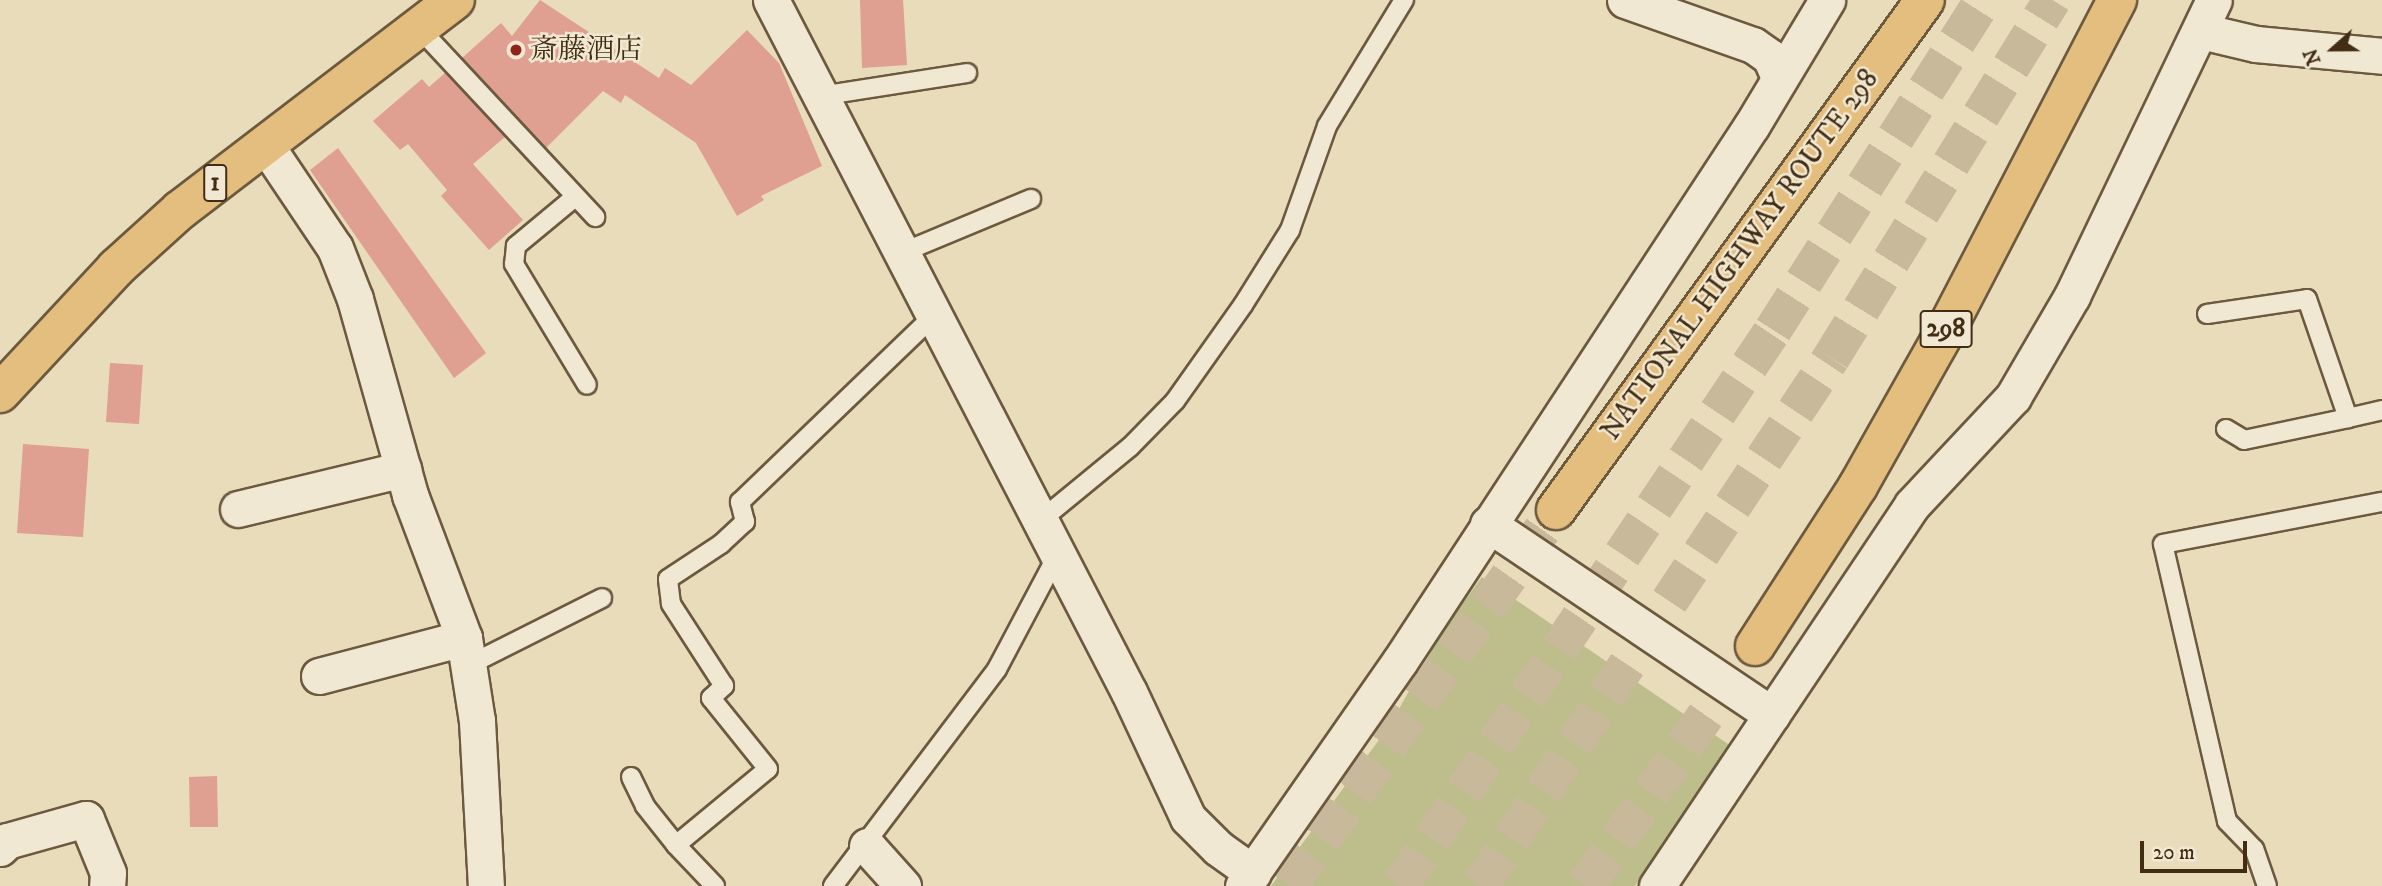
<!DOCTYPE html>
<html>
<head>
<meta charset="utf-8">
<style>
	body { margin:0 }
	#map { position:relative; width:2382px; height:886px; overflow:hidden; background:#e8dcbb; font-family:"IM FELL DW Pica","Noto Serif JP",serif }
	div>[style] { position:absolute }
	.green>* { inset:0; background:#bdbe8b }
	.building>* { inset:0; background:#df9f91 }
	.highway-tunnel>* { height:38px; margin-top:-19px; transform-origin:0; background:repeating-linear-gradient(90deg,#c7b99a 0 38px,transparent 0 57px) }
	.roads { filter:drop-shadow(2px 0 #6c593e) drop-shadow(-2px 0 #6c593e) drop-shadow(0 2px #6c593e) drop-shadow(0 -2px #6c593e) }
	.lane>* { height:18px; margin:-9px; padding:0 9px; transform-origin:9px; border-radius:9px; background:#f0e8d3 }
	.street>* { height:35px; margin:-17.5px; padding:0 17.5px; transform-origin:17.5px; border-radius:17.5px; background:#f0e8d3 }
	.primary>* { height:38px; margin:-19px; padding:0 19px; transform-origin:19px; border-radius:19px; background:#e4be7e }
	.highway>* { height:38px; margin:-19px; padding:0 19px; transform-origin:19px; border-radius:19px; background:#e4be7e }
	.dots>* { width:19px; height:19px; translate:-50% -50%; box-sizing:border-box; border:4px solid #f0e8d3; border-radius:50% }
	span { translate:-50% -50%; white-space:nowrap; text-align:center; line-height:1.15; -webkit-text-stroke:5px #f0e8d3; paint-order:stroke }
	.shield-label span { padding:2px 5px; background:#f0e8d3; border:2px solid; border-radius:5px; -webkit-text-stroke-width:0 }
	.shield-label { font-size:26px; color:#422d14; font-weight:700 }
	.poi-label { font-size:28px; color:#422d14 }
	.left { translate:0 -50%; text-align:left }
	.street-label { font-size:28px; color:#422d14 }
	.north { position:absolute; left:2298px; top:14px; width:70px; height:70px; -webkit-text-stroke:5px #f0e8d3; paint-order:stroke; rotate:249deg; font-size:19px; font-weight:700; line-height:28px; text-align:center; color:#422d14 }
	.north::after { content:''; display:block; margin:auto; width:24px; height:32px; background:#422d14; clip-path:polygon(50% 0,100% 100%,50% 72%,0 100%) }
	.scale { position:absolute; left:2140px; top:841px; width:107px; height:32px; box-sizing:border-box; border:4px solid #422d14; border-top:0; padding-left:9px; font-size:21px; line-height:24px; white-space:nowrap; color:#422d14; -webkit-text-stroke:5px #f0e8d3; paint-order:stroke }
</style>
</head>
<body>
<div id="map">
	<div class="green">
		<div style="clip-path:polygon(1482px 577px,1731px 746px,1635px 886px,1271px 886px,1390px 725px,1442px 632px)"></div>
	</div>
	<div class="building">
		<div style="clip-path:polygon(540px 0,659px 78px,665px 68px,691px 85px,747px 30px,779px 63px,822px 166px,761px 196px,764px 200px,737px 216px,696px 143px,625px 95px,621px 103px,603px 91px,546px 148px,462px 58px,501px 23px,512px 36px)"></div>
		<div style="clip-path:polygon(860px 0,903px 0,907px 65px,862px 68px)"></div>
		<div style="clip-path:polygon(445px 73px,505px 137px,473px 164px,523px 220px,489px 250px,441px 196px,447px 190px,408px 144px,400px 150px,373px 121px,422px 79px,429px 87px)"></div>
		<div style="clip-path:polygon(338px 148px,486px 353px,454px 378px,310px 170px)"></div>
		<div style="clip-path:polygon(110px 363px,143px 365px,139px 424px,106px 422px)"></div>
		<div style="clip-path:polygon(23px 444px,89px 449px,83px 537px,17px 533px)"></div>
		<div style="clip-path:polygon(217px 776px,218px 827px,190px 827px,189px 777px)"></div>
	</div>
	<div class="highway-tunnel">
		<div style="left:1289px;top:886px;width:461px;rotate:-54.6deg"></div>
		<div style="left:1400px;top:886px;width:670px;rotate:-56.14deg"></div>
		<div style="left:1773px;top:330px;width:391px;rotate:-57.5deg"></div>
		<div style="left:1480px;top:886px;width:634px;rotate:-56.39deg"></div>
		<div style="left:1831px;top:358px;width:421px;rotate:-58.3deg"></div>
		<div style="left:1585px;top:886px;width:294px;rotate:-54.7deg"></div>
	</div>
	<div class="roads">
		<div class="lane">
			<div style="left:418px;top:27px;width:260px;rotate:47deg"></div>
			<div style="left:820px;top:96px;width:149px;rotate:-8.9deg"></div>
			<div style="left:575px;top:197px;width:77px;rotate:140.3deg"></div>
			<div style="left:516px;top:246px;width:18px;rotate:96deg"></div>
			<div style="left:514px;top:264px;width:141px;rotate:58.9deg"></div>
			<div style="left:901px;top:253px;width:141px;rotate:-22.6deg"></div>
			<div style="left:2207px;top:314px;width:101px;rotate:-8.5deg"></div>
			<div style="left:2307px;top:299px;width:126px;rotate:71deg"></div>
			<div style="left:2348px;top:418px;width:35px;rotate:-13deg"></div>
			<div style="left:2226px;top:429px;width:21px;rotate:31deg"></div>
			<div style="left:2244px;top:440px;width:106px;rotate:-11.9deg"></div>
			<div style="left:1041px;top:520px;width:115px;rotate:-39.4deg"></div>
			<div style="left:1130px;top:447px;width:64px;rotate:-45.6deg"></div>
			<div style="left:1175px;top:401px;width:118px;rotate:-54.7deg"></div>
			<div style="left:1243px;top:305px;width:89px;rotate:-57.9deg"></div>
			<div style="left:1290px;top:230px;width:110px;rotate:-70.4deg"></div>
			<div style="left:1327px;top:126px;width:148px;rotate:-58.6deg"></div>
			<div style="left:469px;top:665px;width:149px;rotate:-26.7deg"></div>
			<div style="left:631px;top:777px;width:32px;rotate:64deg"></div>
			<div style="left:645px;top:806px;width:50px;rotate:51.5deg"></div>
			<div style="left:715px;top:886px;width:57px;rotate:-133.6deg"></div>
			<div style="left:676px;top:845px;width:119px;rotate:-39.6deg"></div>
			<div style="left:768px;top:769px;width:91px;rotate:-128.8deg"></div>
			<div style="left:711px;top:698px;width:18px;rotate:-43deg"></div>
			<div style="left:724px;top:686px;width:98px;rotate:-122.9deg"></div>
			<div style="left:671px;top:604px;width:25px;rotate:-97deg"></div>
			<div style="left:668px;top:579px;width:64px;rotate:-33.4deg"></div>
			<div style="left:721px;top:544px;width:33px;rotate:-43deg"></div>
			<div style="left:745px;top:522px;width:21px;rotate:-104deg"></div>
			<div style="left:740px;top:502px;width:268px;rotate:-43.9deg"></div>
			<div style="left:833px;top:886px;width:272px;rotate:-52.9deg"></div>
			<div style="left:997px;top:669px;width:130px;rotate:-62.1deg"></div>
			<div style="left:2267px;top:886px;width:39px;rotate:-109deg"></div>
			<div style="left:2254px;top:849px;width:39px;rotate:-134deg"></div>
			<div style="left:2227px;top:821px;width:284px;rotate:-103deg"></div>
			<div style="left:2163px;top:544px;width:223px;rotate:-10.9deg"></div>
		</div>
		<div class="street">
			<div style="left:771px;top:0;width:779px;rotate:62.65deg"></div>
			<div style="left:1129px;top:692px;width:139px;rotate:64.9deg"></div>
			<div style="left:1188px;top:818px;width:42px;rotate:45deg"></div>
			<div style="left:1218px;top:848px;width:43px;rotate:35.5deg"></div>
			<div style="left:1625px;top:0;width:136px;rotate:19.4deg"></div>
			<div style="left:1753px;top:45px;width:21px;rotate:35deg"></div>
			<div style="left:1770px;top:57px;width:22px;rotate:66deg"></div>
			<div style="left:2201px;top:31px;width:57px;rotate:13.3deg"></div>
			<div style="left:2256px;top:44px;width:127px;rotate:5.4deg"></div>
			<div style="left:265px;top:144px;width:125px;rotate:56.1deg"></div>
			<div style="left:335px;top:248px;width:55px;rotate:68.6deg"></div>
			<div style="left:355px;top:299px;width:204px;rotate:74.3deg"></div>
			<div style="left:410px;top:495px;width:153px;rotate:69.3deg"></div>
			<div style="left:464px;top:638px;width:84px;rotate:81.1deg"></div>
			<div style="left:477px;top:721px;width:165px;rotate:86.9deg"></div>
			<div style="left:238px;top:509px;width:170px;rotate:-13.6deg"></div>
			<div style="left:1488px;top:524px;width:342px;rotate:33.9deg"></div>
			<div style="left:319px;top:676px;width:150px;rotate:-14.7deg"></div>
			<div style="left:867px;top:846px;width:54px;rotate:48deg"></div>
			<div style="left:0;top:848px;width:10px;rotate:-45deg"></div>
			<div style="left:7px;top:841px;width:82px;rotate:-15.6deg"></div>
			<div style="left:86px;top:819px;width:58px;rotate:67.8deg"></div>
			<div style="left:108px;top:873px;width:13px;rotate:94deg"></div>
			<div style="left:1243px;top:886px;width:274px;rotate:-55.1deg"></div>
			<div style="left:1400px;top:661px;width:641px;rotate:-56.71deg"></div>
			<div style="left:1752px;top:125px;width:146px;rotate:-59deg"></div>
			<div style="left:1657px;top:886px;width:458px;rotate:-56.2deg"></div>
			<div style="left:1912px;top:505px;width:148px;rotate:-46.9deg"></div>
			<div style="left:2013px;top:397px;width:117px;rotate:-59.7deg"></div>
			<div style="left:2072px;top:296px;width:328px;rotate:-64.4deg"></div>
		</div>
		<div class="primary">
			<div style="left:0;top:393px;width:171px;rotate:-47.1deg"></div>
			<div style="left:116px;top:268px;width:86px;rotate:-42.2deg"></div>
			<div style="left:180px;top:210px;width:346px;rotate:-37.4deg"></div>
		</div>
		<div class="highway">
			<div style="left:1556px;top:510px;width:629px;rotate:-54.11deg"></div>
			<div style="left:1755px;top:646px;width:190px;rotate:-57.2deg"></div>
			<div style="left:1858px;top:486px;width:179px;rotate:-60.6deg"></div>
			<div style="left:1946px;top:330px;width:372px;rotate:-62.6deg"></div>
		</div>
	</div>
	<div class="dots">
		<div style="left:516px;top:50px;background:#8f2418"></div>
	</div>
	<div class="shield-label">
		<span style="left:215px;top:183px">1</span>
		<span style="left:1946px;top:329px">298</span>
	</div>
	<div class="poi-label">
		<span class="left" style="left:530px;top:50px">斎藤酒店</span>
	</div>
	<div class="street-label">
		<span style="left:1740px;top:255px;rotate:-54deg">NATIONAL HIGHWAY ROUTE 298</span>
	</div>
	<div class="north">N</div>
	<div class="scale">20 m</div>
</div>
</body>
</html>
